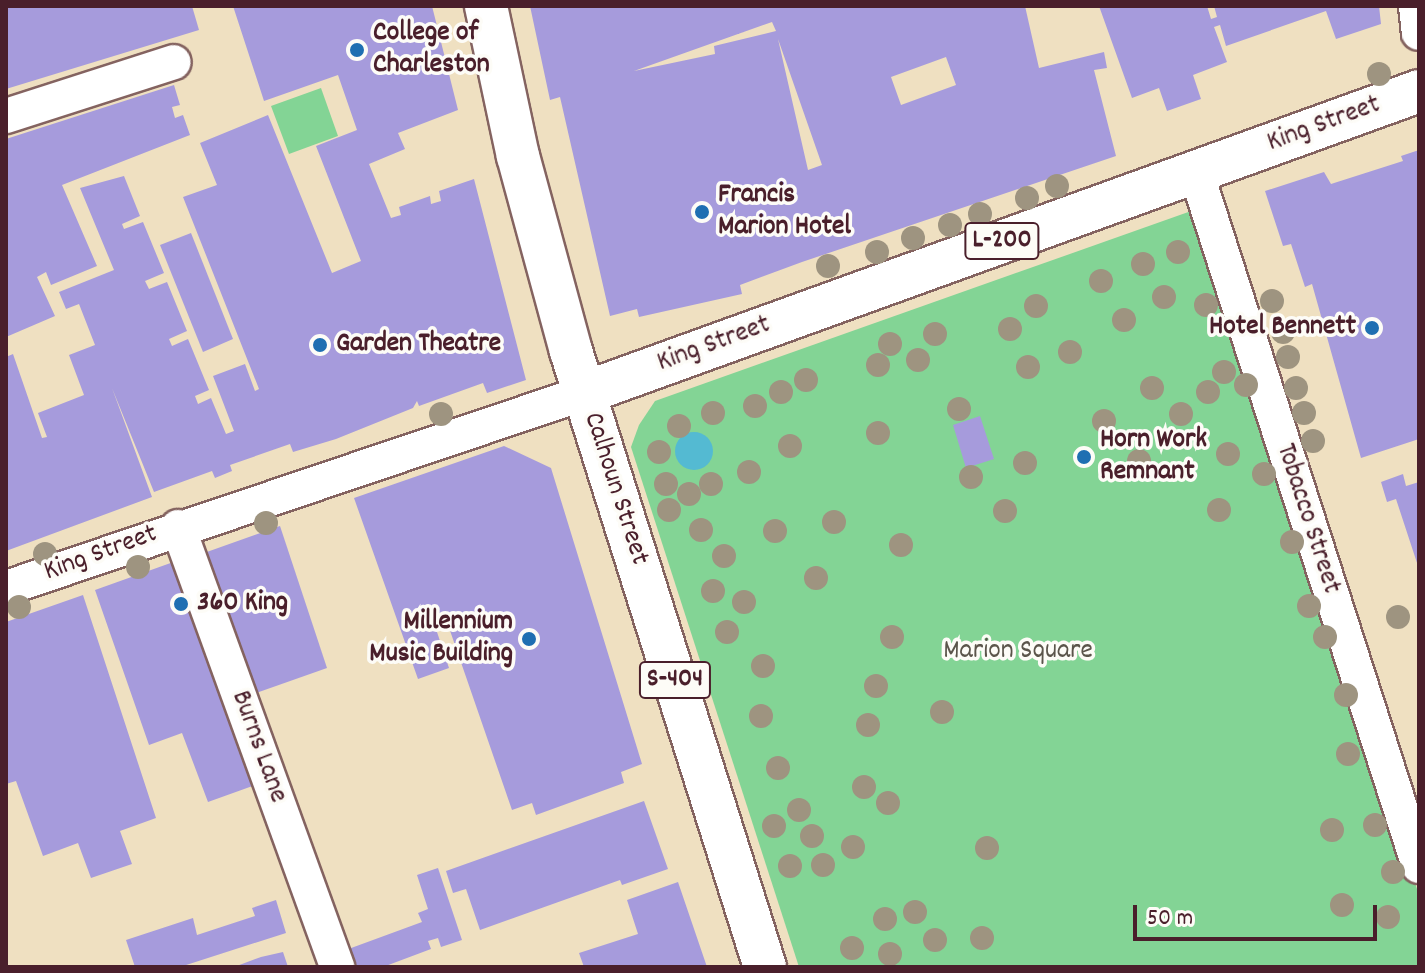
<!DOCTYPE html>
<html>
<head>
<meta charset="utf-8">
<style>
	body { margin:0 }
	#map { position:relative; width:1425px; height:973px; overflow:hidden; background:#efe0c1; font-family:Dekko,sans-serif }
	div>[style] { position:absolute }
	.green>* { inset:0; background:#83d495 }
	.water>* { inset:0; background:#54bad2 }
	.round { border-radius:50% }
	.building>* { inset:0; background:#a69bdc }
	.roads { filter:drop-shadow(2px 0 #846360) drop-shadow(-2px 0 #846360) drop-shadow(0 2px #846360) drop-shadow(0 -2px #846360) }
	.minor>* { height:34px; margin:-17px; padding:0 17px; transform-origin:17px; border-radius:17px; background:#fff }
	.major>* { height:42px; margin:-21px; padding:0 21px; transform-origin:21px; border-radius:21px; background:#fff }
	.trees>* { width:24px; height:24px; margin:-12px; border-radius:50%; background:#9e9480 }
	.dots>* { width:22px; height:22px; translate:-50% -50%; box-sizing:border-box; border:4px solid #fdfcf7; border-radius:50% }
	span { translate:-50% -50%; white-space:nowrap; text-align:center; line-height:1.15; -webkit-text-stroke:7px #fdfcf7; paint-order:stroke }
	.shield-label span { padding:2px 6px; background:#fdfcf7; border:2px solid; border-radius:6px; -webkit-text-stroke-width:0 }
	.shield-label { font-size:26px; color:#4a1f2b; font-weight:700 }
	.poi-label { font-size:28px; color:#4a1f2b; font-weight:700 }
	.left { translate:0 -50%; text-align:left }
	.right { translate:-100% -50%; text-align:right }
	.street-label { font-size:28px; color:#4a1f2b }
	.park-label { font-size:28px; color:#5b554b }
	.frame { position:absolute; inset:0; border:8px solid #4a1f2b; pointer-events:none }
	.scale { position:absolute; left:1133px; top:905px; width:244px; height:36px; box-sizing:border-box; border:4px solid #4a1f2b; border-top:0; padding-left:10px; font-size:24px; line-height:28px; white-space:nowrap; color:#4a1f2b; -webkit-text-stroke:6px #fdfcf7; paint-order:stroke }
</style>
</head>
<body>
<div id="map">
	<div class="green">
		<div style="clip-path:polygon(321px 88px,338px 136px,289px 154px,271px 106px)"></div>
		<div style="clip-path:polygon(1194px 210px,1419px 895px,1419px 967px,799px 967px,631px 447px,639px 425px,655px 401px)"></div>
	</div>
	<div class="water">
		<div class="round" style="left:675px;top:432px;width:38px;height:38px"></div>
	</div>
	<div class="building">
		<div style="clip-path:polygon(6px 6px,192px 6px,199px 30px,6px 89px)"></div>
		<div style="clip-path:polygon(233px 6px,432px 6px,458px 110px,398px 133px,405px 149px,369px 164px,391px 218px,401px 215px,399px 207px,430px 196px,431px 204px,441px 201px,439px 191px,474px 179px,526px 380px,487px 393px,483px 383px,419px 406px,417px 401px,413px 408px,336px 439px,293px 452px,290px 444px,230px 465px,232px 471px,215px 478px,212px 471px,154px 492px,112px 388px,152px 497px,6px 551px,6px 357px,13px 354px,42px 438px,47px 437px,38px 413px,84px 395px,69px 355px,95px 345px,79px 304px,66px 309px,59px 292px,114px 270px,80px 188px,124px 176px,140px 216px,122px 224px,124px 229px,143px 222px,164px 273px,145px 281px,149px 289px,167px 282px,187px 331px,169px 339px,172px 346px,188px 339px,209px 390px,195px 396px,198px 404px,211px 398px,226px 434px,234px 431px,213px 376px,245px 364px,255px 391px,259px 389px,183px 197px,217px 185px,200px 143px,268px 115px,332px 273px,361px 261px,316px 146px,357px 130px,338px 75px,264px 101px)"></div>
		<div style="clip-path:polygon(evenodd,530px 6px,1025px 6px,1039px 68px,1104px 52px,1107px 68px,1094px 70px,1116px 156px,802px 262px,740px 285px,742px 294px,639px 317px,637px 309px,610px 316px,560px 97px,550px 100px,530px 6px,772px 22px,776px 31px,714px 46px,715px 54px,634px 71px,772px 22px,530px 6px,778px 39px,822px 165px,808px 170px,778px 39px,530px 6px,946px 57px,956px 85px,901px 105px,891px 77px,946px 57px)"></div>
		<div style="clip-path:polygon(1099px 6px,1207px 6px,1211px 19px,1217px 17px,1214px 6px,1379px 6px,1381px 24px,1336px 39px,1326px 11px,1226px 46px,1220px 25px,1214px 27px,1227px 62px,1193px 75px,1201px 99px,1167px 111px,1159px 88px,1132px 98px)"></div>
		<div style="clip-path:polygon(174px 85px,180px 105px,172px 107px,175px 118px,183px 115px,190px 135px,62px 185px,97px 266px,51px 285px,46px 272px,37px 277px,55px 316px,6px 337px,6px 139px)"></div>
		<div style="clip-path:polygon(1419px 150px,1419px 439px,1361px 458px,1312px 284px,1305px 287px,1291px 244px,1283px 246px,1265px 191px,1324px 172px,1331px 184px,1403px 161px,1401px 156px)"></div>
		<div style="clip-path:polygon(191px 233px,233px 339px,203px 352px,160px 245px)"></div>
		<div style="clip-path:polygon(980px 416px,994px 459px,966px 468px,953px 425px)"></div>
		<div style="clip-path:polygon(504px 446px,551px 468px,642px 764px,621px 772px,624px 783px,536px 815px,532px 803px,512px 810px,446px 619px,434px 623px,449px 668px,418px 679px,354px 498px)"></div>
		<div style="clip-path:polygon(1403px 474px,1406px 486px,1419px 482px,1419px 569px,1396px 499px,1387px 502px,1381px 482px)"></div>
		<div style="clip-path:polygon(280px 526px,327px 668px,253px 694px,204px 553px)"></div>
		<div style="clip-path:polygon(179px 560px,258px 784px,208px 802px,182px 733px,149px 745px,95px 590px)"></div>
		<div style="clip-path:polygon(83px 595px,156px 818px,120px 831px,132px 864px,91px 878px,78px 843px,43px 856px,16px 781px,6px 784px,6px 622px)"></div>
		<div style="clip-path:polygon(644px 801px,668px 869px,622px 885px,620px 880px,480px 930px,466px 889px,453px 893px,446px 871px)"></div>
		<div style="clip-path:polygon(438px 868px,462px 940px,441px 947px,438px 938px,428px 941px,431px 949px,383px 967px,349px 967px,343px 951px,422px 922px,418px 913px,428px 909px,417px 875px)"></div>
		<div style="clip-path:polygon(678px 882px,707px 967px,584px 967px,579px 953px,638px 934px,627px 900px)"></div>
		<div style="clip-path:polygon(276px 900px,286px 933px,180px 967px,135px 967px,126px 940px,193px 918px,197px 935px,255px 916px,252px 908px)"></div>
		<div style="clip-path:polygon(283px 952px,288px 967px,234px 967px,261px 957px)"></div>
	</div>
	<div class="roads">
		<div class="minor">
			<div style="left:1416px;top:6px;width:27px;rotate:84deg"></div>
			<div style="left:6px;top:116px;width:176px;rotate:-17.8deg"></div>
			<div style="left:1196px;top:172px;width:729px;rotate:72.19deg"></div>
			<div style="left:178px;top:527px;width:468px;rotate:70.1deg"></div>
			<div style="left:6px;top:588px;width:610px;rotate:-18.64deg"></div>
		</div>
		<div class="major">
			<div style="left:486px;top:6px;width:153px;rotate:78deg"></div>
			<div style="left:518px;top:156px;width:202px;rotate:74.8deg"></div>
			<div style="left:571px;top:351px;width:646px;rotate:72.52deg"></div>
			<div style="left:584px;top:393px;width:888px;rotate:-19.88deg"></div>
		</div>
	</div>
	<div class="trees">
		<div style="left:1379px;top:74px"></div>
		<div style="left:1057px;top:186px"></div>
		<div style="left:1027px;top:198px"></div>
		<div style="left:980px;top:214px"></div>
		<div style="left:950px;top:225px"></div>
		<div style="left:913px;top:238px"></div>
		<div style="left:877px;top:252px"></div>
		<div style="left:1178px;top:252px"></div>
		<div style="left:1143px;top:264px"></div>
		<div style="left:828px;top:266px"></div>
		<div style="left:1101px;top:281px"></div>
		<div style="left:1164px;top:297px"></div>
		<div style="left:1272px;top:301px"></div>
		<div style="left:1206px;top:305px"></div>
		<div style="left:1036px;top:306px"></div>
		<div style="left:1124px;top:320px"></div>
		<div style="left:1010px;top:329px"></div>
		<div style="left:1283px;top:332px"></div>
		<div style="left:935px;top:334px"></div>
		<div style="left:890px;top:344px"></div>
		<div style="left:1070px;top:352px"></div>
		<div style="left:1288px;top:357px"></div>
		<div style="left:918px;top:360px"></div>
		<div style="left:878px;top:365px"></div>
		<div style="left:1028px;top:367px"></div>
		<div style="left:1224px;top:372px"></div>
		<div style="left:806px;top:380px"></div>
		<div style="left:1246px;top:385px"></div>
		<div style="left:1152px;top:388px"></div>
		<div style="left:1296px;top:388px"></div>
		<div style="left:781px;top:392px"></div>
		<div style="left:1208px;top:392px"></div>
		<div style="left:755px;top:406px"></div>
		<div style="left:959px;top:409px"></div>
		<div style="left:713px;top:413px"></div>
		<div style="left:1304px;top:413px"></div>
		<div style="left:441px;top:414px"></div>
		<div style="left:1181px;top:414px"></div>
		<div style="left:1104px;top:421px"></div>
		<div style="left:679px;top:426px"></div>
		<div style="left:878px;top:433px"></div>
		<div style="left:1313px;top:441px"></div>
		<div style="left:790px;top:446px"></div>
		<div style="left:659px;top:452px"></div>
		<div style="left:1228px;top:454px"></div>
		<div style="left:1139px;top:461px"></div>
		<div style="left:1025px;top:463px"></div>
		<div style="left:749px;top:472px"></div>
		<div style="left:1264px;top:474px"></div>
		<div style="left:971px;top:477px"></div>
		<div style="left:666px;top:484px"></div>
		<div style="left:711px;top:484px"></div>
		<div style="left:689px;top:494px"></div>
		<div style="left:669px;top:510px"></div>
		<div style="left:1219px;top:510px"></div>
		<div style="left:1005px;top:511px"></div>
		<div style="left:834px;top:522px"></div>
		<div style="left:266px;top:523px"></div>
		<div style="left:701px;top:530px"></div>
		<div style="left:775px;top:531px"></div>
		<div style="left:1292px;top:542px"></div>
		<div style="left:901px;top:545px"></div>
		<div style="left:45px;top:554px"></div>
		<div style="left:724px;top:556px"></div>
		<div style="left:138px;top:567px"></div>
		<div style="left:816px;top:578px"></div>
		<div style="left:713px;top:591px"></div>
		<div style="left:744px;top:602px"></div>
		<div style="left:1309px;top:606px"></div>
		<div style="left:19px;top:607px"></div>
		<div style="left:1398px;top:617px"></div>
		<div style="left:727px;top:632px"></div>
		<div style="left:892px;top:637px"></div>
		<div style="left:1325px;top:637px"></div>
		<div style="left:763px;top:666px"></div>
		<div style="left:876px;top:686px"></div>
		<div style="left:1346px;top:695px"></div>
		<div style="left:942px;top:712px"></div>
		<div style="left:761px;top:716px"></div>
		<div style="left:868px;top:725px"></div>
		<div style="left:1348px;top:754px"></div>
		<div style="left:778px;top:768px"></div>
		<div style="left:864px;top:787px"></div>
		<div style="left:888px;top:803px"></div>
		<div style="left:799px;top:810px"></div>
		<div style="left:1375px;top:825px"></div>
		<div style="left:774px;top:826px"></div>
		<div style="left:1332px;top:830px"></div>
		<div style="left:812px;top:836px"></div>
		<div style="left:853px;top:847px"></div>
		<div style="left:987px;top:848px"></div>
		<div style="left:823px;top:865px"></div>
		<div style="left:790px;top:866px"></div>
		<div style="left:1393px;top:872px"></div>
		<div style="left:1342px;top:905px"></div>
		<div style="left:915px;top:912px"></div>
		<div style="left:1388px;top:917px"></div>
		<div style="left:885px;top:919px"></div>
		<div style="left:982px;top:938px"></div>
		<div style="left:935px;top:940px"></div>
		<div style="left:852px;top:948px"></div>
		<div style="left:890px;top:954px"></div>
	</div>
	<div class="dots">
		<div style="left:357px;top:50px;background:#1f6fb2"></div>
		<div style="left:702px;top:212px;background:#1f6fb2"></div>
		<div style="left:1372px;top:328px;background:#1f6fb2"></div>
		<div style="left:320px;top:345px;background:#1f6fb2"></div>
		<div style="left:1084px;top:457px;background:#1f6fb2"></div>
		<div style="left:181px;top:604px;background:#1f6fb2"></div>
		<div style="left:529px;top:639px;background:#1f6fb2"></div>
	</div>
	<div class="shield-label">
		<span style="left:1002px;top:241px">L-200</span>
		<span style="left:675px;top:680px">S-404</span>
	</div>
	<div class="poi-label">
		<span class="left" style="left:373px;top:50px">College of<br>Charleston</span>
		<span class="left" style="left:718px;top:212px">Francis<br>Marion Hotel</span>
		<span class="right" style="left:1356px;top:328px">Hotel Bennett</span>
		<span class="left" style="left:336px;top:345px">Garden Theatre</span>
		<span class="left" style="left:1100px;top:457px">Horn Work<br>Remnant</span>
		<span class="left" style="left:197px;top:604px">360 King</span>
		<span class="right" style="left:513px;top:639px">Millennium<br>Music Building</span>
	</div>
	<div class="street-label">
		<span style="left:1324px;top:125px;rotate:-20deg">King Street</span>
		<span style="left:714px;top:345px;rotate:-20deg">King Street</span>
		<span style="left:615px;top:489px;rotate:72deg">Calhoun Street</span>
		<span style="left:1307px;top:519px;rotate:72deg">Tobacco Street</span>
		<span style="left:101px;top:554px;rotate:-20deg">King Street</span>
		<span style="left:258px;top:747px;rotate:70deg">Burns Lane</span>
	</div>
	<div class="park-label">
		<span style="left:1018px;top:652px">Marion Square</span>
	</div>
	<div class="frame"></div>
	<div class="scale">50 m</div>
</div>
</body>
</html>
